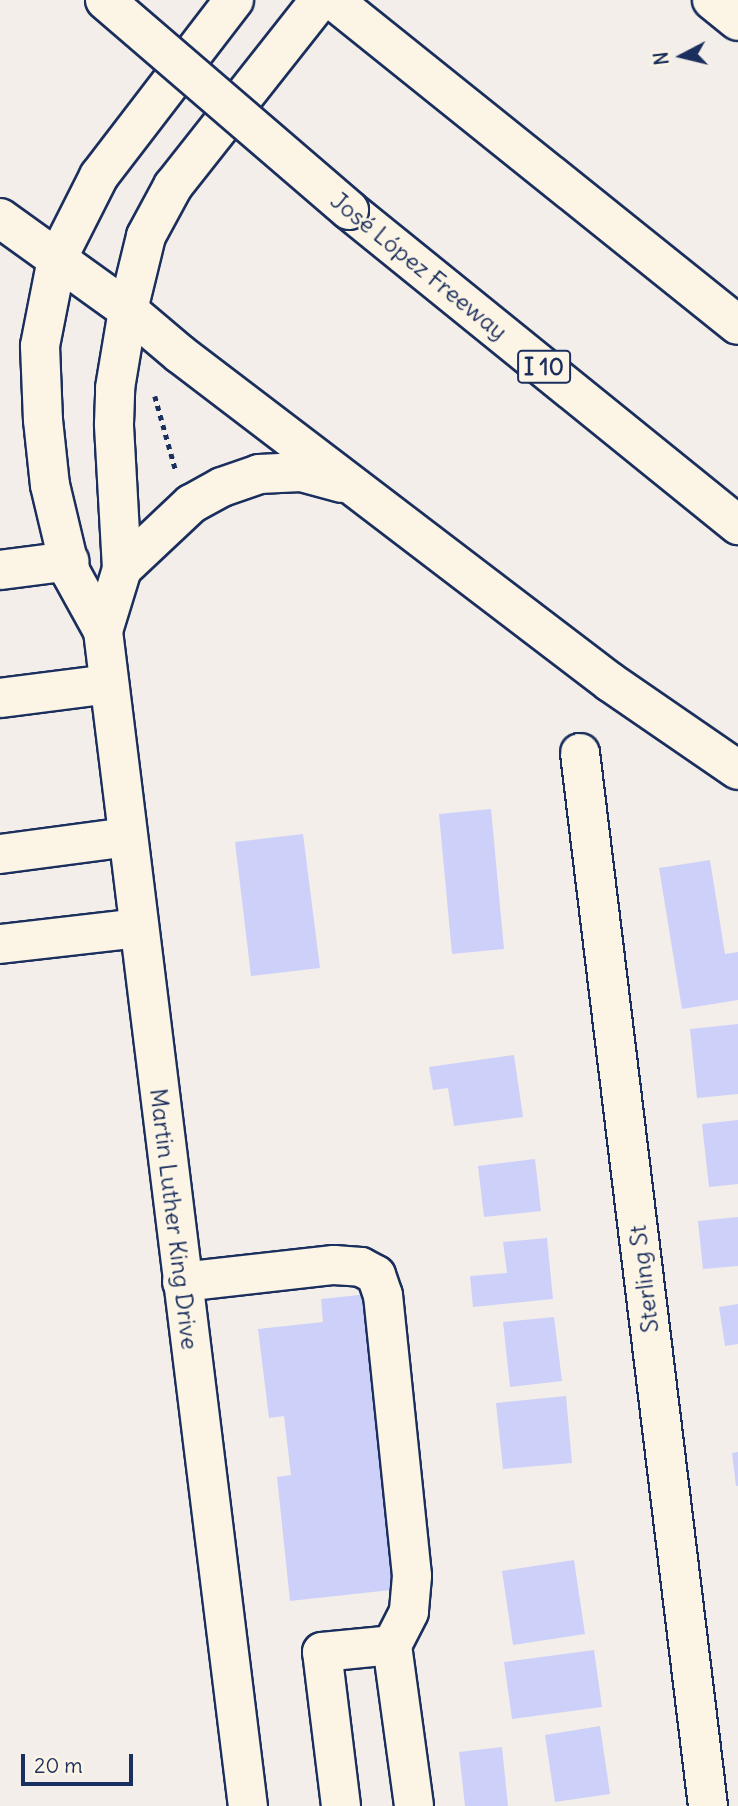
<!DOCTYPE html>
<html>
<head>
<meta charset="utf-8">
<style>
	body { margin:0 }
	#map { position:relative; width:738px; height:1806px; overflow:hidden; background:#f3eee9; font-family:Delius,sans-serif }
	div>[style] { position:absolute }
	.building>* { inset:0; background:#cdd1fa }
	.path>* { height:4.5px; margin-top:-2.25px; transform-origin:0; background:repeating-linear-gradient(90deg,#1b2f5e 0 5px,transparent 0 10px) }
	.roads { filter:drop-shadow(2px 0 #1b2f5e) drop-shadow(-2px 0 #1b2f5e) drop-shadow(0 2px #1b2f5e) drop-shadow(0 -2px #1b2f5e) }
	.minor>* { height:38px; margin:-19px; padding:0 19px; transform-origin:19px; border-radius:19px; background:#fcf5e5 }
	.major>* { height:38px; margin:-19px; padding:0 19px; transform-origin:19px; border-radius:19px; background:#fcf5e5 }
	.highway>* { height:38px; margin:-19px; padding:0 19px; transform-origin:19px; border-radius:19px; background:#fcf5e5 }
	.bridges { filter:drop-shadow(2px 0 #1b2f5e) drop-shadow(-2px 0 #1b2f5e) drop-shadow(0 2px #1b2f5e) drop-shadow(0 -2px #1b2f5e) }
	.highway-bridge>* { height:38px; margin:-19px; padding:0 19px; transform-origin:19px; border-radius:19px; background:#fcf5e5 }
	span { translate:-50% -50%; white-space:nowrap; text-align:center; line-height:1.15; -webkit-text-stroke:5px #fcf5e5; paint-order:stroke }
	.shield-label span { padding:2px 5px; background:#fcf5e5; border:2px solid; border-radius:5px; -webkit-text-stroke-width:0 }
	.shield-label { font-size:23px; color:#1b2f5e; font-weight:700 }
	.street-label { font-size:24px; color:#1b2f5e }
	.north { position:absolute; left:647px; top:21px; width:70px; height:70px; -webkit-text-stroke:5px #fcf5e5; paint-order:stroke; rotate:263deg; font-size:19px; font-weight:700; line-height:28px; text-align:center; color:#1b2f5e }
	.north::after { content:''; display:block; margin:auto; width:24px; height:32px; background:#1b2f5e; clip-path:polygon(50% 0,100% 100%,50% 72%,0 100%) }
	.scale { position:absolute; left:21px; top:1754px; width:112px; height:32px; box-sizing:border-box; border:4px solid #1b2f5e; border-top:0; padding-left:9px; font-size:21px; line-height:24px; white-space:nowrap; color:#1b2f5e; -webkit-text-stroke:5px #fcf5e5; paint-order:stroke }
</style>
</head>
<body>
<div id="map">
	<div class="building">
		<div style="clip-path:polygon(491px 809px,504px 949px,452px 954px,439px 814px)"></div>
		<div style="clip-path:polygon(303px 834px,320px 968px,251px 976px,235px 842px)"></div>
		<div style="clip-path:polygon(710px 860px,725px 954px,738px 952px,738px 1000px,682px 1009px,659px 868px)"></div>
		<div style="clip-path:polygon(738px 1024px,738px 1094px,697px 1098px,690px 1029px)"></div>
		<div style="clip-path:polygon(514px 1055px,523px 1117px,454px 1126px,448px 1088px,433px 1090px,429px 1067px)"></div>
		<div style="clip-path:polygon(738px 1120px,738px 1184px,709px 1187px,702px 1124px)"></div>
		<div style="clip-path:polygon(535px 1159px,541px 1211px,484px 1217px,478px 1166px)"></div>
		<div style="clip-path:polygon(738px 1217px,738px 1266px,703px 1269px,698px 1221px)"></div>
		<div style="clip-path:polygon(547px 1238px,553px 1299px,473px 1307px,470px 1276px,507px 1273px,503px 1242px)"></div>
		<div style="clip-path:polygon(368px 1294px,400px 1589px,290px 1601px,277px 1477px,291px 1475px,284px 1416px,269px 1418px,258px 1329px,323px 1322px,321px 1299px)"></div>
		<div style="clip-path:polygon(738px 1304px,738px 1344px,725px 1346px,719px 1307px)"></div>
		<div style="clip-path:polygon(554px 1317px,562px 1381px,510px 1387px,503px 1322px)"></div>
		<div style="clip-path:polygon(566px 1396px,572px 1463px,503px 1469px,496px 1403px)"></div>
		<div style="clip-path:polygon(738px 1452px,738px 1486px,736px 1486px,732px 1453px)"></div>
		<div style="clip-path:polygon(574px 1560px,585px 1634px,513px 1645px,502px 1571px)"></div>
		<div style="clip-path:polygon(594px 1650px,602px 1707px,512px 1719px,504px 1662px)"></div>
		<div style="clip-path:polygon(600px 1726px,610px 1794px,555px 1802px,545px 1735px)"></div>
		<div style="clip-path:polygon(502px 1747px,508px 1806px,465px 1806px,459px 1752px)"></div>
	</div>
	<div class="path">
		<div style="left:155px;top:396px;width:78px;rotate:74.4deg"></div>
	</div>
	<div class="roads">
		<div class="minor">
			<div style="left:0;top:570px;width:70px;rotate:-7.4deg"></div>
			<div style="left:0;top:698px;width:110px;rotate:-7.3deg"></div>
			<div style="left:580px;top:753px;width:1061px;rotate:83.07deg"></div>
			<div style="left:0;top:854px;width:128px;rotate:-7.6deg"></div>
			<div style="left:0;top:944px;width:139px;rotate:-6.6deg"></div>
			<div style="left:182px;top:1282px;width:153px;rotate:-6.4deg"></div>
			<div style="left:334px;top:1265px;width:27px;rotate:4deg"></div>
			<div style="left:361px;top:1267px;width:17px;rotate:28deg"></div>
			<div style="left:376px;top:1275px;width:21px;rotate:71deg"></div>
			<div style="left:383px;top:1295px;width:282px;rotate:84.1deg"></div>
			<div style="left:412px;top:1576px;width:36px;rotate:95deg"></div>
			<div style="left:409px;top:1612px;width:37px;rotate:117deg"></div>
			<div style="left:341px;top:1806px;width:155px;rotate:-97deg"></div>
			<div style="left:322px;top:1652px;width:70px;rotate:-5.7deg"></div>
			<div style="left:392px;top:1645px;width:162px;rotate:82.2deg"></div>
		</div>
		<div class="major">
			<div style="left:234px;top:0;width:222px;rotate:127.5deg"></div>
			<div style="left:99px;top:176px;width:93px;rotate:116.8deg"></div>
			<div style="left:57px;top:259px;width:89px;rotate:101.1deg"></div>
			<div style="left:40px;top:346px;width:74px;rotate:87.7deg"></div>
			<div style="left:43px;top:420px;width:65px;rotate:83.9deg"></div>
			<div style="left:50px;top:485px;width:90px;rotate:76.6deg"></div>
			<div style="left:71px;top:573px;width:66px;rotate:61.1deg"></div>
			<div style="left:103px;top:631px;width:1184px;rotate:82.97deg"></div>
			<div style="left:712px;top:0;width:33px;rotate:39deg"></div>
			<div style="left:103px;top:631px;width:65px;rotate:-73deg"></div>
			<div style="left:122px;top:569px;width:145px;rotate:-93.2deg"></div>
			<div style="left:114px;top:424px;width:36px;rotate:-88deg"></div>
			<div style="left:115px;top:388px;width:79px;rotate:-80.5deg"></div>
			<div style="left:128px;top:310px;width:76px;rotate:-76.3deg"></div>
			<div style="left:146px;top:236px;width:57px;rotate:-61.6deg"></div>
			<div style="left:173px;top:186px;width:237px;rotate:-51.7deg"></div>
		</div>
		<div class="highway">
			<div style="left:333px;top:0;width:519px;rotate:38.75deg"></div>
			<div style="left:349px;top:210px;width:501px;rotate:39deg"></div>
			<div style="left:0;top:218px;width:158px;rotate:35.7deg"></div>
			<div style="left:128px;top:310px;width:68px;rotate:40.2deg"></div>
			<div style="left:180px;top:354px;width:541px;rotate:37.34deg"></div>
			<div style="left:610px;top:682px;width:155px;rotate:34.5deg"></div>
			<div style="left:122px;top:569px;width:95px;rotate:-43.3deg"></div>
			<div style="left:191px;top:504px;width:35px;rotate:-29deg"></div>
			<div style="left:222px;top:487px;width:39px;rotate:-19deg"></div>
			<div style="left:259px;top:474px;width:42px;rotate:-2.7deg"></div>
			<div style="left:301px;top:472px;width:42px;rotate:15deg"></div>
		</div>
	</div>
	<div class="bridges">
		<div class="highway-bridge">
			<div style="left:105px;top:0;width:322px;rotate:40.7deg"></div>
		</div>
	</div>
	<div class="shield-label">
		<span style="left:544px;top:367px">I 10</span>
	</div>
	<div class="street-label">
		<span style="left:419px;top:266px;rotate:39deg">José López Freeway</span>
		<span style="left:174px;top:1219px;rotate:83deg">Martin Luther King Drive</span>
		<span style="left:644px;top:1279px;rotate:-97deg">Sterling St</span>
	</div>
	<div class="north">N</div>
	<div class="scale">20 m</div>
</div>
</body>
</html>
